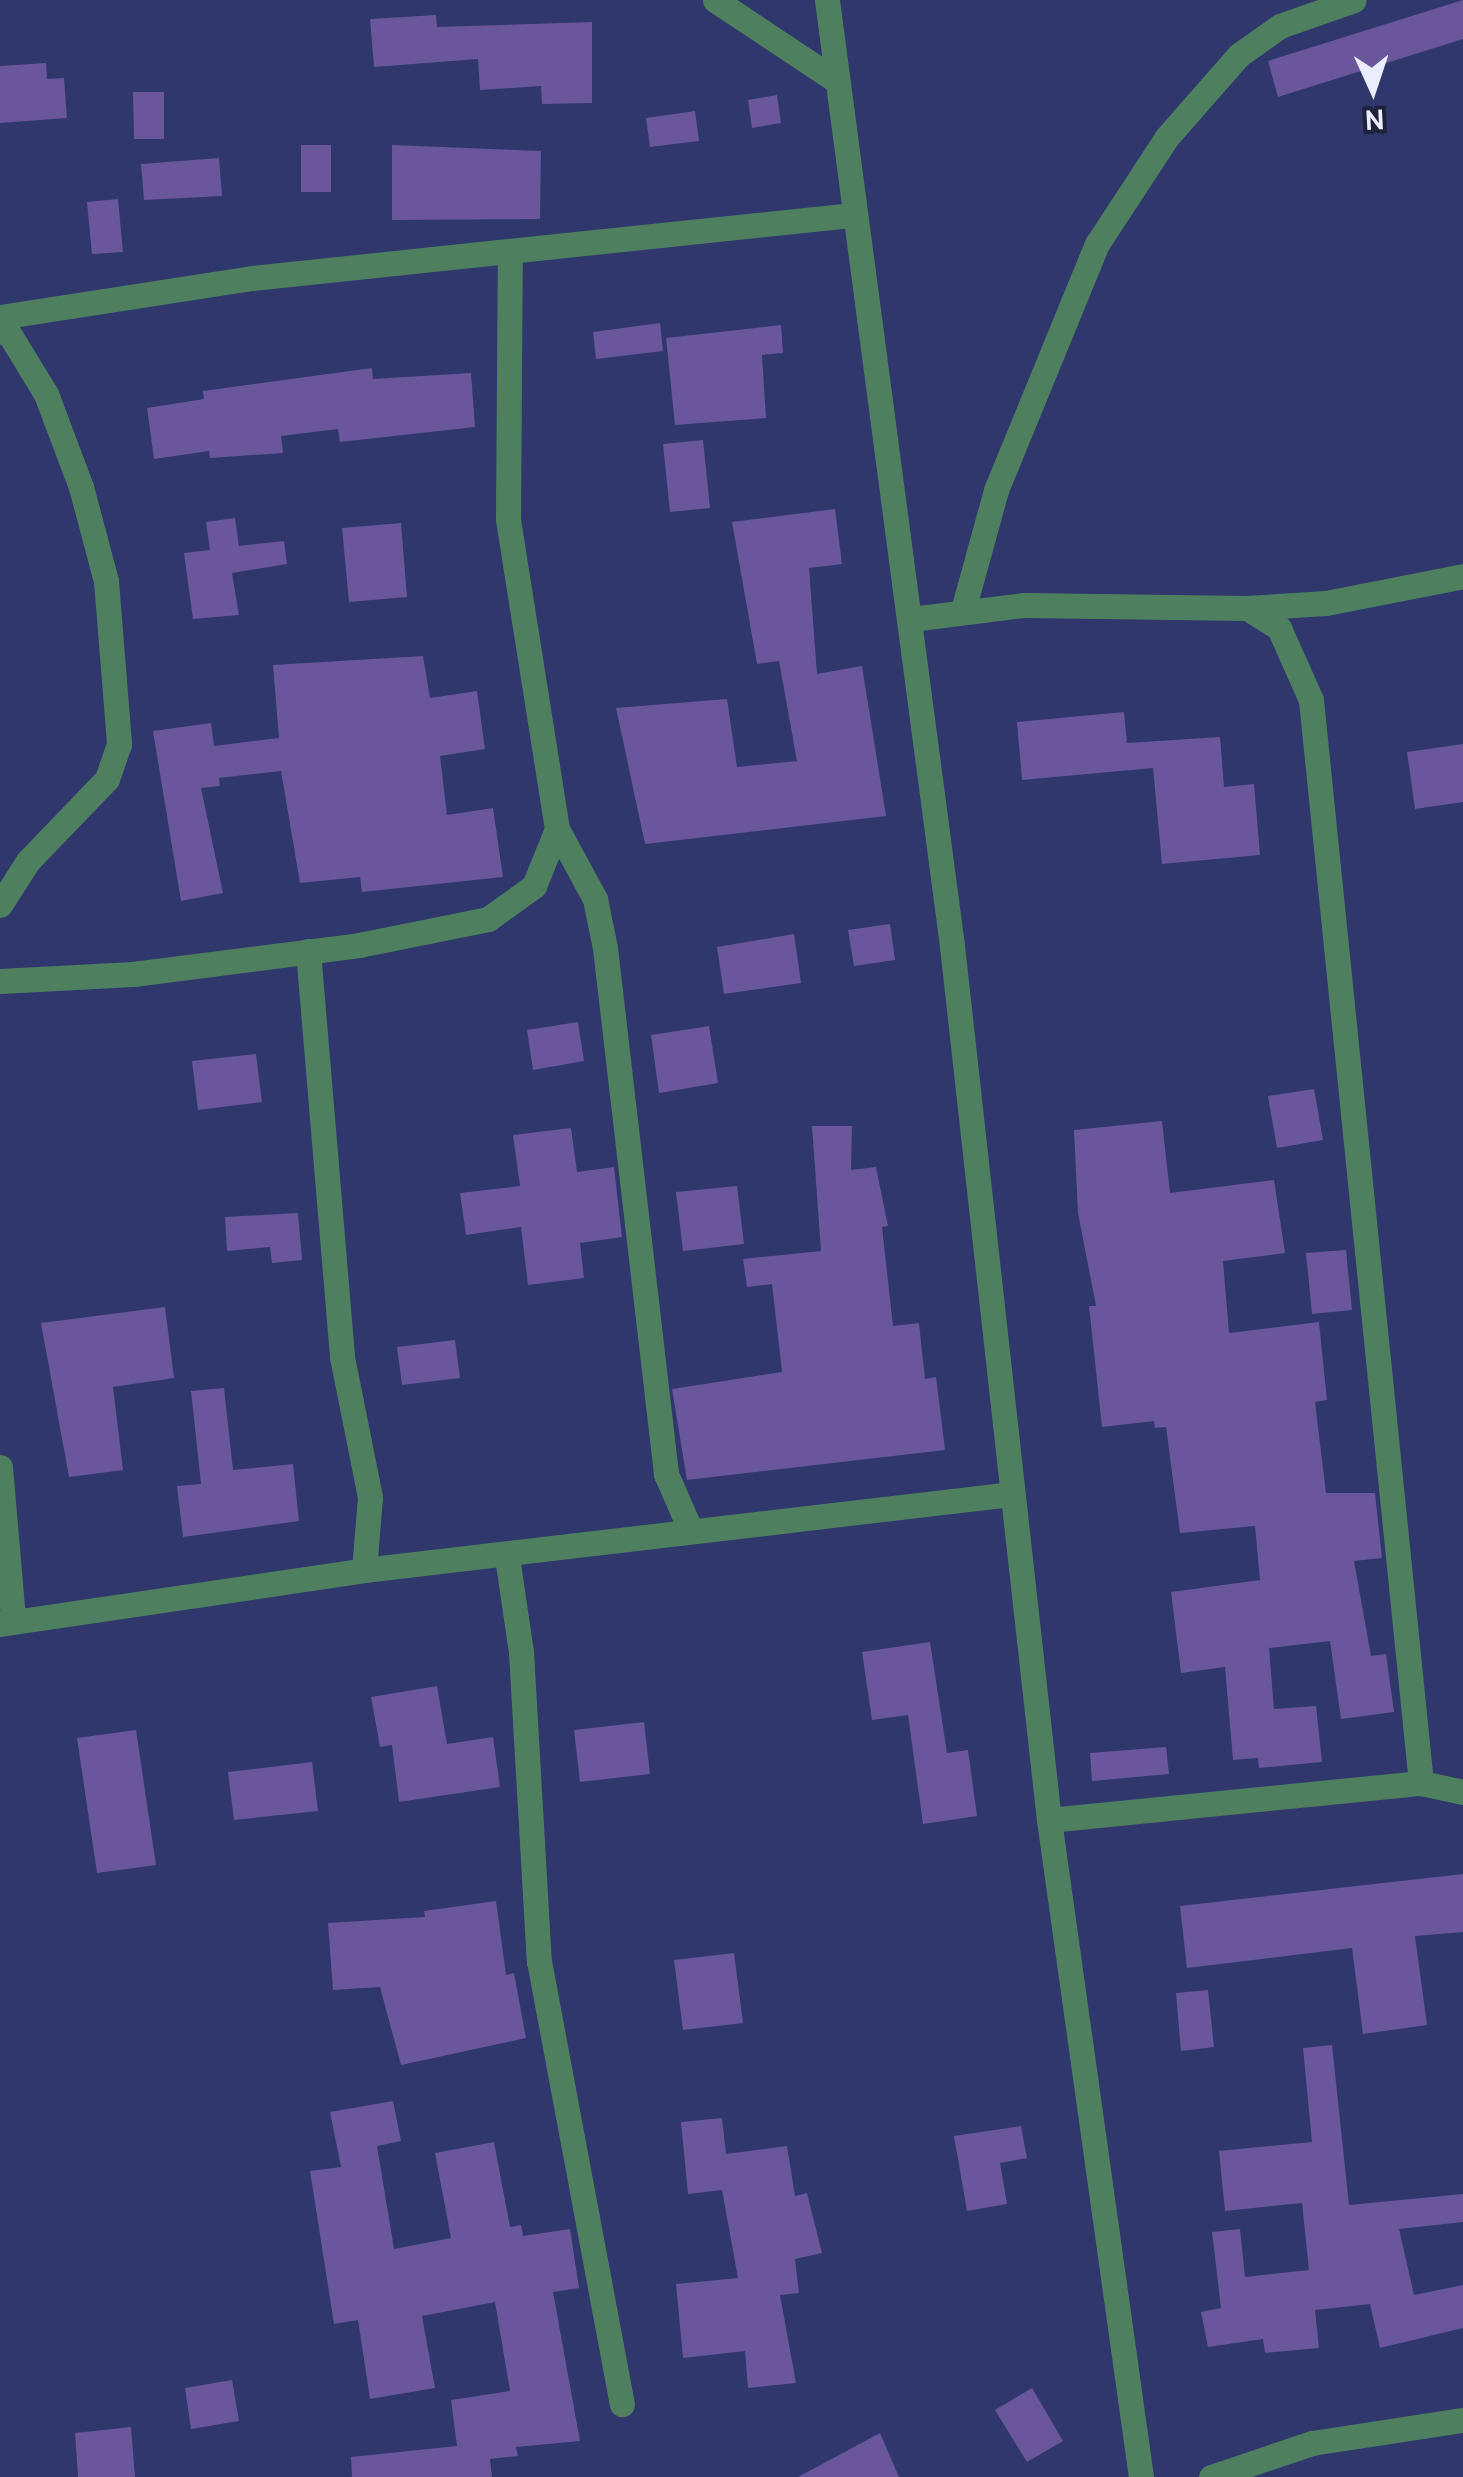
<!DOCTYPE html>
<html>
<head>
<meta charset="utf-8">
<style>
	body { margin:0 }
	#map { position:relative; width:1463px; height:2477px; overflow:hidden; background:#2f376d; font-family:Cabin,sans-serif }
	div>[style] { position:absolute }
	.building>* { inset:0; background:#69569b }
	.minor>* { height:25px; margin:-12.5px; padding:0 12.5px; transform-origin:12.5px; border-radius:12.5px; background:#4e805f }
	span { translate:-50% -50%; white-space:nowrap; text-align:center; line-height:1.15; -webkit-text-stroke:8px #1d223a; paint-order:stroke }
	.north { position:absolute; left:1323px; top:40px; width:100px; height:100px; -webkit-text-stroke:8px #1d223a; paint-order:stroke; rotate:177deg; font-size:28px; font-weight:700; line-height:40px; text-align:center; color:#eaedfb }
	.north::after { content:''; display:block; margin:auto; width:35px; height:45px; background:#eaedfb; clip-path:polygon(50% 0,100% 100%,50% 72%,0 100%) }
</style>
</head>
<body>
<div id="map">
	<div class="building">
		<div style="clip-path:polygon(1463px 0,1463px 39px,1278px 97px,1268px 61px)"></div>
		<div style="clip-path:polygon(436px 15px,437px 27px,592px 22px,592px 103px,542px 104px,541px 86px,480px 90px,478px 59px,374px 67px,370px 19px)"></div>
		<div style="clip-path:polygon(46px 63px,47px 79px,64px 78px,67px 118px,0 123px,0 66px)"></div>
		<div style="clip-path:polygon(133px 92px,164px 92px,164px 139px,134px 139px)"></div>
		<div style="clip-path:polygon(777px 95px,781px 123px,752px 128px,748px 100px)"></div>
		<div style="clip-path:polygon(695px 111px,699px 141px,650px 147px,646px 118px)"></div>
		<div style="clip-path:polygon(301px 145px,331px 145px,331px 192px,301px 192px)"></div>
		<div style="clip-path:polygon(392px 145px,541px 151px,540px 219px,392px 220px)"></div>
		<div style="clip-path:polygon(219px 158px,222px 196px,144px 200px,141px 164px)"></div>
		<div style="clip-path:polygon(118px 199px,123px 252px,92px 254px,87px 202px)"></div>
		<div style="clip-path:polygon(660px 323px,663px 351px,596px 359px,593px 332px)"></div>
		<div style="clip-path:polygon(781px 325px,783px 353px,762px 355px,766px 418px,675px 425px,666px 338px)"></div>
		<div style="clip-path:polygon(372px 368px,373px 379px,471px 373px,475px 427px,340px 442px,338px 429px,281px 436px,283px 453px,210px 458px,209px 451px,154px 459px,147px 408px,204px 399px,203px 391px)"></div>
		<div style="clip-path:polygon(703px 440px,710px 508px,670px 512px,663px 444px)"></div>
		<div style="clip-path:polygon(835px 509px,842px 564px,809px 568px,817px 674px,862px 666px,886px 816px,645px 844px,616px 708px,727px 699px,737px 767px,797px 761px,779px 661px,757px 664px,732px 522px)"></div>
		<div style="clip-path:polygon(235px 518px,239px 546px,284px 541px,287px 564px,232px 573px,239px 615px,193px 619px,184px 553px,210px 550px,206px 522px)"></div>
		<div style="clip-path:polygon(401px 523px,407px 597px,349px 602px,342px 528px)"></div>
		<div style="clip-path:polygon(423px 656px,430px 698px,477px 691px,485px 749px,440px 756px,447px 815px,493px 808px,503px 877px,362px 892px,360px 877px,300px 883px,281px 771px,219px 778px,220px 786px,201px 788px,223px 893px,181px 901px,153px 731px,211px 723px,214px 746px,279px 738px,273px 665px)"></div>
		<div style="clip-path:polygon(1124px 712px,1127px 743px,1220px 737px,1224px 787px,1254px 784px,1260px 855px,1162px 864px,1153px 768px,1022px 780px,1017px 722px)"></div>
		<div style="clip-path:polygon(1463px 744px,1463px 802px,1415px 809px,1407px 752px)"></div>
		<div style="clip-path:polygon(890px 924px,895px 960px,854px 966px,848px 930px)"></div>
		<div style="clip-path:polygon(794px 934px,801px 983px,724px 994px,717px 947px)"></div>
		<div style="clip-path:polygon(578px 1022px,584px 1061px,533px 1070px,527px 1030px)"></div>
		<div style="clip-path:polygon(709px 1026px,718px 1083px,659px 1093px,651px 1035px)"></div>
		<div style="clip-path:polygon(256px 1054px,262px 1102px,198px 1110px,192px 1061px)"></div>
		<div style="clip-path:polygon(1314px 1089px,1323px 1140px,1277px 1148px,1268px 1096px)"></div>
		<div style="clip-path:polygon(1162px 1121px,1170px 1193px,1274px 1180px,1285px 1253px,1223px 1261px,1229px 1333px,1319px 1322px,1327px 1400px,1315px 1402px,1326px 1493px,1375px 1493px,1382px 1558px,1354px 1561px,1371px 1656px,1386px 1654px,1394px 1712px,1341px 1719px,1330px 1641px,1269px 1648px,1274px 1709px,1316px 1706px,1322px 1762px,1259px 1768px,1258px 1758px,1233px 1760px,1225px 1667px,1181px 1673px,1171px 1592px,1260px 1580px,1255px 1526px,1180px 1533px,1166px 1427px,1155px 1428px,1154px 1421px,1102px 1427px,1089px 1306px,1096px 1306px,1078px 1213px,1074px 1130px)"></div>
		<div style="clip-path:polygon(812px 1126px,852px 1126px,851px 1170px,876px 1167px,888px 1226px,882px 1227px,893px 1326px,919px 1323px,925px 1379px,936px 1377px,945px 1450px,687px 1480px,672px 1389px,782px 1372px,772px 1284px,747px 1287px,743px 1259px,821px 1251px)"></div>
		<div style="clip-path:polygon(571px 1128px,577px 1172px,614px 1167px,622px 1237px,580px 1243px,584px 1278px,528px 1285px,521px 1227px,466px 1235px,460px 1193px,520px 1186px,513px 1135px)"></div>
		<div style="clip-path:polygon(737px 1186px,744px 1244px,683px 1251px,676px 1192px)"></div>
		<div style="clip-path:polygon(298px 1213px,302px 1260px,272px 1263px,270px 1247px,227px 1251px,225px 1217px)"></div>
		<div style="clip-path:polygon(1346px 1250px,1352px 1310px,1312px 1314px,1306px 1253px)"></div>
		<div style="clip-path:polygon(165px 1307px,174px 1378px,113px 1387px,123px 1470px,69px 1477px,41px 1323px)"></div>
		<div style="clip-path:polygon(455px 1340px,460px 1378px,402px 1385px,397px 1347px)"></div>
		<div style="clip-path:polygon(224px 1388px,233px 1470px,293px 1464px,299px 1521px,183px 1537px,177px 1486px,201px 1484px,191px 1391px)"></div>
		<div style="clip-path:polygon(930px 1642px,947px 1753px,968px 1750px,977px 1816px,923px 1824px,908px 1715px,872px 1720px,862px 1652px)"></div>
		<div style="clip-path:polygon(437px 1686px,447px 1744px,493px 1737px,500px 1787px,399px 1802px,392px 1745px,380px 1747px,371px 1697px)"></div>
		<div style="clip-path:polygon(644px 1722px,650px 1774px,580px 1782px,574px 1730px)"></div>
		<div style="clip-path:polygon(136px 1730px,156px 1865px,97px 1873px,77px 1738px)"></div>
		<div style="clip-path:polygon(1166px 1747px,1169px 1774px,1092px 1781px,1090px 1753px)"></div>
		<div style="clip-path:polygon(312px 1762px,318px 1811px,234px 1820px,228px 1772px)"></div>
		<div style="clip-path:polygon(1463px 1874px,1463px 1932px,1415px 1936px,1427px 2025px,1363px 2034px,1352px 1948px,1187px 1968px,1180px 1906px)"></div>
		<div style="clip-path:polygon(496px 1901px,506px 1975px,514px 1973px,526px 2038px,401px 2065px,380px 1987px,333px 1990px,328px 1923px,425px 1917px,424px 1911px)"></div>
		<div style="clip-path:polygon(734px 1953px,743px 2023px,683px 2030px,674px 1960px)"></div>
		<div style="clip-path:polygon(1208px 1990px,1214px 2047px,1181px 2051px,1176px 1993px)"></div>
		<div style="clip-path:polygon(1332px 2045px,1349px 2205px,1463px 2194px,1463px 2222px,1399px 2229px,1414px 2295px,1463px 2285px,1463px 2328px,1380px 2348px,1370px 2304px,1315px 2310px,1319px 2348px,1265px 2353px,1263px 2339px,1208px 2347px,1201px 2312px,1221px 2308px,1212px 2232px,1240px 2229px,1245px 2277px,1309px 2270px,1302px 2203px,1225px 2211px,1219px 2151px,1312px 2142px,1303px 2048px)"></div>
		<div style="clip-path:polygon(393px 2101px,401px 2141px,377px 2146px,394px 2249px,451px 2238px,435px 2153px,494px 2142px,510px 2227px,521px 2225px,523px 2236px,570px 2229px,579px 2288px,553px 2292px,580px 2441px,516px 2447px,518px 2456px,490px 2459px,492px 2477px,352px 2477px,351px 2457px,457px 2446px,451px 2400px,510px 2391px,495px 2302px,422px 2316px,435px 2388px,370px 2399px,358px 2320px,334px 2324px,310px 2171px,341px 2167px,330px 2112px)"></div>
		<div style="clip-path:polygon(722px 2118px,726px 2154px,787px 2146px,795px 2196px,807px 2193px,822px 2253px,795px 2259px,799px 2293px,780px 2295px,796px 2383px,748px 2388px,745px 2351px,683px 2358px,676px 2284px,738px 2278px,722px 2190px,688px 2194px,681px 2122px)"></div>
		<div style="clip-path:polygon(1021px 2126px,1027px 2158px,1000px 2163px,1007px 2204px,967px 2211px,954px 2136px)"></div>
		<div style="clip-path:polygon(232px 2380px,239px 2421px,191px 2429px,185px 2388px)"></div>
		<div style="clip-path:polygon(1032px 2388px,1063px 2441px,1027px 2462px,995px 2410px)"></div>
		<div style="clip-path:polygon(131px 2427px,135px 2477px,78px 2477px,75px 2433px)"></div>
		<div style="clip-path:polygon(880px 2433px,899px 2477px,798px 2477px)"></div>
	</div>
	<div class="minor">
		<div style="left:715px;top:0;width:146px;rotate:33.6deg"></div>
		<div style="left:827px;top:0;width:954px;rotate:82.47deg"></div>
		<div style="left:952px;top:946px;width:879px;rotate:83.67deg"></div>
		<div style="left:1049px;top:1820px;width:663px;rotate:82.03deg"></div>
		<div style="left:0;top:317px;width:255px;rotate:-8.8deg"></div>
		<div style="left:252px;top:278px;width:602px;rotate:-6deg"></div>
		<div style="left:0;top:330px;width:11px;rotate:27deg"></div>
		<div style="left:10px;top:335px;width:69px;rotate:58.6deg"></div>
		<div style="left:46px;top:394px;width:99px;rotate:69.4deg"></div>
		<div style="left:81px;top:487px;width:97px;rotate:75.1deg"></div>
		<div style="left:106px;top:581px;width:164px;rotate:85.4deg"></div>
		<div style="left:119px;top:744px;width:37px;rotate:109deg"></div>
		<div style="left:107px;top:779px;width:114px;rotate:133.9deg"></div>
		<div style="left:28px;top:861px;width:52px;rotate:122.5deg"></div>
		<div style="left:1247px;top:608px;width:38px;rotate:32deg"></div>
		<div style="left:1279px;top:628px;width:79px;rotate:66deg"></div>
		<div style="left:1311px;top:700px;width:1089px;rotate:84.2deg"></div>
		<div style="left:963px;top:610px;width:124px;rotate:-74.6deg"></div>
		<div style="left:996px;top:490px;width:266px;rotate:-67.7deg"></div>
		<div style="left:1097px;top:244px;width:128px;rotate:-56.8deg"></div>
		<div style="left:1167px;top:137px;width:109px;rotate:-48.7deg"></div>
		<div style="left:1239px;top:55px;width:50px;rotate:-35.3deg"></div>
		<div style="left:1280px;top:26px;width:78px;rotate:-19.4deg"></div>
		<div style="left:911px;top:619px;width:114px;rotate:-7.1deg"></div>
		<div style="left:1024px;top:605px;width:223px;rotate:0.8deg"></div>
		<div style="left:1247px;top:608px;width:79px;rotate:-3.6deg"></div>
		<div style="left:1326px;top:603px;width:140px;rotate:-11.1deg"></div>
		<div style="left:557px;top:829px;width:80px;rotate:61.5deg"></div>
		<div style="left:595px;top:899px;width:50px;rotate:78.5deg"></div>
		<div style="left:605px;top:948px;width:530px;rotate:83.38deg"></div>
		<div style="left:666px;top:1474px;width:60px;rotate:66.4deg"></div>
		<div style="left:308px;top:951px;width:407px;rotate:85.2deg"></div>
		<div style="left:342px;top:1357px;width:143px;rotate:78.7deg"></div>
		<div style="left:370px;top:1497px;width:73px;rotate:94.7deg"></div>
		<div style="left:0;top:981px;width:133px;rotate:-3deg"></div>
		<div style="left:133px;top:974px;width:228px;rotate:-7.3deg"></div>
		<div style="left:359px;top:945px;width:132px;rotate:-11.4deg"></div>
		<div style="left:488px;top:919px;width:57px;rotate:-35.7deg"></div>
		<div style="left:534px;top:886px;width:61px;rotate:-68deg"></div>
		<div style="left:557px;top:829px;width:314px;rotate:-99deg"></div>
		<div style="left:508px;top:519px;width:263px;rotate:-89.6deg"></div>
		<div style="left:0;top:1467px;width:154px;rotate:85.1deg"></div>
		<div style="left:507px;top:1557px;width:96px;rotate:81.6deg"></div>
		<div style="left:521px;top:1652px;width:310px;rotate:86.7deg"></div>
		<div style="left:539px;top:1961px;width:451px;rotate:79.4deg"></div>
		<div style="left:0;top:1624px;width:368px;rotate:-8.4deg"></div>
		<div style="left:364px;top:1570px;width:651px;rotate:-6.7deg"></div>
		<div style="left:1049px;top:1820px;width:374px;rotate:-5.7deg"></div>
		<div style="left:1421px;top:1783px;width:43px;rotate:12.1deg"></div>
		<div style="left:1211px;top:2477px;width:107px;rotate:-18.6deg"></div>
		<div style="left:1312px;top:2443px;width:153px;rotate:-8.7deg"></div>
	</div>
	<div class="north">N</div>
</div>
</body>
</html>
